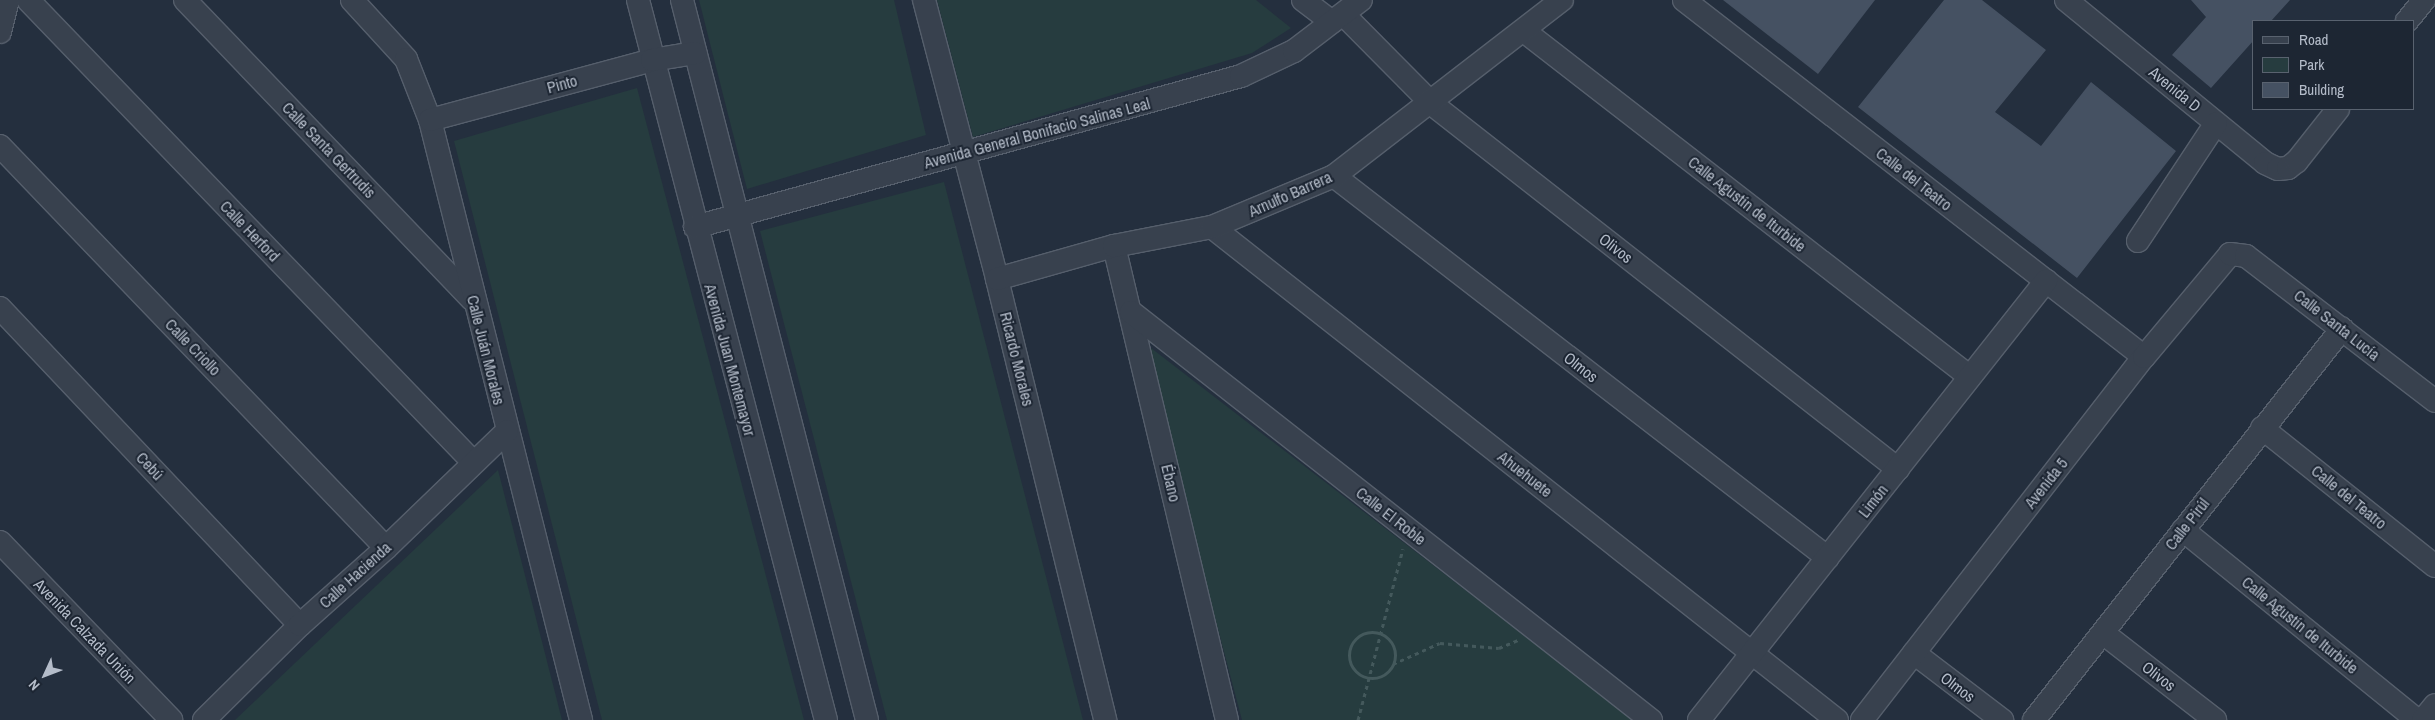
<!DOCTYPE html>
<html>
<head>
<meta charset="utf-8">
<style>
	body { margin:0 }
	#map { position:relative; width:2435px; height:720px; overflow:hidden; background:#242f3e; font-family:"Archivo Narrow",sans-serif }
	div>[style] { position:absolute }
	.green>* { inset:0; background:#263c3f }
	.building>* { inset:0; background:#455162 }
	.path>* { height:3px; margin-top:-1.5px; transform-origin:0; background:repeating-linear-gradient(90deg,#44595c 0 4px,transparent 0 8px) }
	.path>.ring { margin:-1.5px; padding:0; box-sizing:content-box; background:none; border:3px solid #44595c; border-radius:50% }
	.roads { filter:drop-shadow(1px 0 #565f6c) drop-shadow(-1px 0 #565f6c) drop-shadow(0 1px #565f6c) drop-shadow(0 -1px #565f6c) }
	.minor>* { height:22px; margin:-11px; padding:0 11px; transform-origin:11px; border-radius:11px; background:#38414e }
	span { translate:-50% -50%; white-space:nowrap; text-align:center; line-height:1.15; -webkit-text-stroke:4px #1d2633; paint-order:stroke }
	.street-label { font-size:16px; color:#b4bcc9 }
	.legend { position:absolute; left:2252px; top:20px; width:162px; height:90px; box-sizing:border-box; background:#1d2633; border:1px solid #59626f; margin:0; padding:6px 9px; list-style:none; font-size:15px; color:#b4bcc9 }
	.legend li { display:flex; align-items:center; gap:10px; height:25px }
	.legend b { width:25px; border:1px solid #59626f }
	.north { position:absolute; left:20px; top:650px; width:50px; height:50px; -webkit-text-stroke:4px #1d2633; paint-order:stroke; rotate:227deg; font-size:14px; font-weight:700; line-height:20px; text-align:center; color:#b4bcc9 }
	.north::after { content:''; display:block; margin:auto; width:18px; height:22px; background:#b4bcc9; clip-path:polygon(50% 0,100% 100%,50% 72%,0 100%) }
</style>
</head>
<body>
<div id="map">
	<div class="green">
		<div style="clip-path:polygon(699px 0,894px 0,926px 135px,747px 189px)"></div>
		<div style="clip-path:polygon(937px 0,1256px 0,1291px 28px,1252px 53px,973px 137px)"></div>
		<div style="clip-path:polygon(637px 88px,804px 720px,602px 720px,454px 141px)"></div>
		<div style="clip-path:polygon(944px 182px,1083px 720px,887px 720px,760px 231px)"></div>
		<div style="clip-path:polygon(1142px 341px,1634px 720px,1242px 720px)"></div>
		<div style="clip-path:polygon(498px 470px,562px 720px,235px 720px)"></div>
	</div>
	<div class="building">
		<div style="clip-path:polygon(1723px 0,1875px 0,1818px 74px)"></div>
		<div style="clip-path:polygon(1944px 0,1982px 0,2046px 50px,1995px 112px,2041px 146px,2091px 82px,2176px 151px,2077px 278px,1858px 107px)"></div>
		<div style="clip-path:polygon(2191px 0,2290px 0,2271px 21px,2254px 21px,2254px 40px,2211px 88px,2172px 55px,2206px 17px)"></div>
	</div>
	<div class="path">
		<div class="ring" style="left:1349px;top:632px;width:43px;height:43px"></div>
		<div style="left:1393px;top:664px;width:51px;rotate:-24.1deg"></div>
		<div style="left:1440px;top:643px;width:59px;rotate:4.8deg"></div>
		<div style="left:1499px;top:648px;width:21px;rotate:-23deg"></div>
		<div style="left:1358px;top:720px;width:177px;rotate:-75.3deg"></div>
	</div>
	<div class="roads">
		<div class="minor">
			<div style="left:28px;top:0;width:641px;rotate:46.07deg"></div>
			<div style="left:185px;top:0;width:414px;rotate:46.2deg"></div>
			<div style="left:352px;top:0;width:80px;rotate:47.5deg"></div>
			<div style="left:406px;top:59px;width:66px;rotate:68.5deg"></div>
			<div style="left:430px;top:120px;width:619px;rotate:75.87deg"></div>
			<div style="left:638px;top:0;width:744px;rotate:75.37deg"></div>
			<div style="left:682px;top:0;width:743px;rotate:75.59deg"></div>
			<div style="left:924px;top:0;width:288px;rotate:75.3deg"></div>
			<div style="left:997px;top:279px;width:454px;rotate:76.2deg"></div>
			<div style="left:1303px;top:0;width:36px;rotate:37deg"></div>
			<div style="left:1684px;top:0;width:582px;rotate:37.81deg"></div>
			<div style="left:2066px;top:0;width:257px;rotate:39.3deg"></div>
			<div style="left:2265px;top:163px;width:14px;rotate:25deg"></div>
			<div style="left:2278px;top:169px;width:10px;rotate:-6deg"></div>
			<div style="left:2288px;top:168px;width:11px;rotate:-38deg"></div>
			<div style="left:2297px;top:161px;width:66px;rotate:-51.7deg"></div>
			<div style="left:1344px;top:15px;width:125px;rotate:45.3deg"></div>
			<div style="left:1432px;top:104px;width:592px;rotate:38.07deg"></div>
			<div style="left:2407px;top:21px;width:27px;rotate:-51deg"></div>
			<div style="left:1524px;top:31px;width:564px;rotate:37.8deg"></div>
			<div style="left:0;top:32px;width:33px;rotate:-76deg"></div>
			<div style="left:430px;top:120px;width:230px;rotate:-15.1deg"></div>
			<div style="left:652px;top:60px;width:44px;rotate:-9.2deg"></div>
			<div style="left:0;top:146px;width:557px;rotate:46.16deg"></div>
			<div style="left:1334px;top:176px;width:624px;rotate:37.71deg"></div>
			<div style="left:695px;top:227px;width:566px;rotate:-15.46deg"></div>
			<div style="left:1241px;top:76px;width:59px;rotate:-25.3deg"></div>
			<div style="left:1294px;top:51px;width:84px;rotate:-37.3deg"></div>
			<div style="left:1212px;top:227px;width:796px;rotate:38.27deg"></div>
			<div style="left:2138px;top:241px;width:141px;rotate:-56.5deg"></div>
			<div style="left:1114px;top:246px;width:487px;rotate:76.6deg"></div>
			<div style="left:997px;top:279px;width:122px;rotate:-15.8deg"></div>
			<div style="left:1114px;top:246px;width:100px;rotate:-11deg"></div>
			<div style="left:1212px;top:227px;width:132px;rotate:-22.7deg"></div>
			<div style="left:1334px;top:176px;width:288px;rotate:-37.7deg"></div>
			<div style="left:0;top:308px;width:436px;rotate:46.6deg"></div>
			<div style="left:1131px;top:312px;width:661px;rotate:38.12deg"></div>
			<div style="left:2262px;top:428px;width:221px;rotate:38.6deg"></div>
			<div style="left:2183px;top:530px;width:301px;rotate:39.1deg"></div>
			<div style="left:0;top:542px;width:247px;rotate:46.1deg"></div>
			<div style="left:2103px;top:633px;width:142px;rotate:37.8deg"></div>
			<div style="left:1914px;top:653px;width:111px;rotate:37.3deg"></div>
			<div style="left:204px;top:720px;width:135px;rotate:-44.7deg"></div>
			<div style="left:300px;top:625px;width:115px;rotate:-41.8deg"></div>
			<div style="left:386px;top:548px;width:168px;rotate:-44deg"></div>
			<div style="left:1699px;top:720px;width:560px;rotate:-51.68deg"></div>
			<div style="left:1862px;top:720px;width:460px;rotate:-52.2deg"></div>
			<div style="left:2144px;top:357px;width:134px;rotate:-50.1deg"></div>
			<div style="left:2230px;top:254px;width:16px;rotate:7deg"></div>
			<div style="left:2246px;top:256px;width:238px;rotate:37.5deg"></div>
			<div style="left:2034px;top:720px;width:498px;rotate:-51.8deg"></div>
			<div style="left:2423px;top:720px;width:19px;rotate:-51deg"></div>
		</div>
	</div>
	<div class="street-label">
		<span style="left:562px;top:84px;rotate:-15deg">Pinto</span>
		<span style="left:2175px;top:89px;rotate:39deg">Avenida D</span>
		<span style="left:1037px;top:133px;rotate:-15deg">Avenida General Bonifacio Salinas Leal</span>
		<span style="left:329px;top:150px;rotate:46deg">Calle Santa Gertrudis</span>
		<span style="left:1914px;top:179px;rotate:38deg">Calle del Teatro</span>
		<span style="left:1290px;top:194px;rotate:-24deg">Arnulfo Barrera</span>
		<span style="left:1747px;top:204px;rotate:38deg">Calle Agustín de Iturbide</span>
		<span style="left:250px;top:231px;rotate:46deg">Calle Herford</span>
		<span style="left:1616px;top:248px;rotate:38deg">Olivos</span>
		<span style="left:2337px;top:325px;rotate:38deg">Calle Santa Lucía</span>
		<span style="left:193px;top:347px;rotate:46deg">Calle Criollo</span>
		<span style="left:486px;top:350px;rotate:76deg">Calle Juán Morales</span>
		<span style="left:1017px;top:359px;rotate:76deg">Ricardo Morales</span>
		<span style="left:730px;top:360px;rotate:75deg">Avenida Juan Montemayor</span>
		<span style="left:1581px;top:367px;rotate:38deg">Olmos</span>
		<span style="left:150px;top:466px;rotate:47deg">Cebú</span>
		<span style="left:1525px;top:474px;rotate:38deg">Ahuehuete</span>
		<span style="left:1171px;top:483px;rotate:77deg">Ébano</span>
		<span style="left:2046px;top:483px;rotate:-52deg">Avenida 5</span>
		<span style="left:2349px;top:497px;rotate:39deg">Calle del Teatro</span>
		<span style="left:1873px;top:501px;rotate:-52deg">Limón</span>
		<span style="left:1391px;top:516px;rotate:38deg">Calle El Roble</span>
		<span style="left:2187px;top:524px;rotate:-52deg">Calle Pirúl</span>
		<span style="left:355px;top:575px;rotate:-42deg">Calle Hacienda</span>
		<span style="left:2300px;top:625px;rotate:39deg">Calle Agustín de Iturbide</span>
		<span style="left:85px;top:631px;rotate:46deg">Avenida Calzada Unión</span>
		<span style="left:2159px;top:676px;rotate:38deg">Olivos</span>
		<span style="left:1958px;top:687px;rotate:37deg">Olmos</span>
	</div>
	<ul class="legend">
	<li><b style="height:6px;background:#38414e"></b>Road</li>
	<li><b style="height:14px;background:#263c3f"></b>Park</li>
	<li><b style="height:14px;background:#455162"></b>Building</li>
	</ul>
	<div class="north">N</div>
</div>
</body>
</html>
